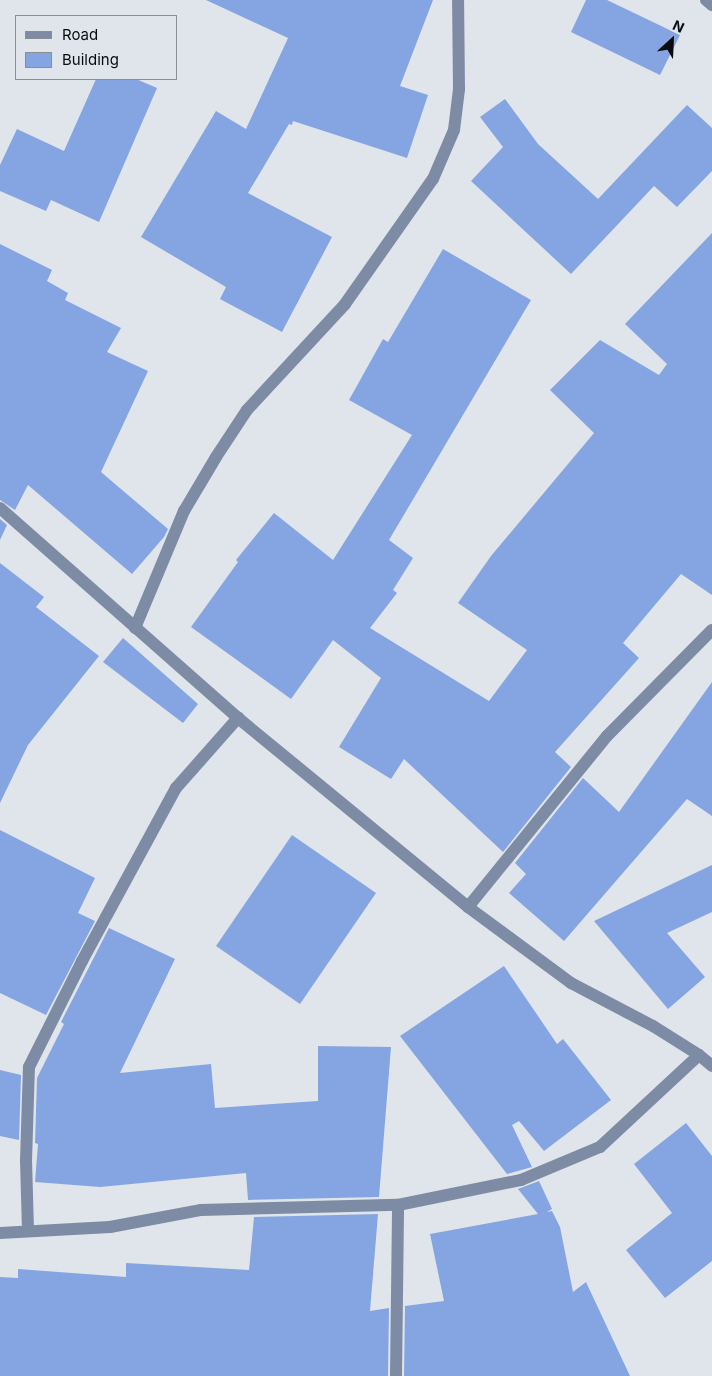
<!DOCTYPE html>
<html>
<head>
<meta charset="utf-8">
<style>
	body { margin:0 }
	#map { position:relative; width:712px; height:1376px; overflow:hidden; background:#e0e4eb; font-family:Inter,sans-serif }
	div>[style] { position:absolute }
	.building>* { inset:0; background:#85a5e2 }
	.minor>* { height:12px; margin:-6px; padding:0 6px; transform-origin:6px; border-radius:6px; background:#7d8ba5 }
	span { translate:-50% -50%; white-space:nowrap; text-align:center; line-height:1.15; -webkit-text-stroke:4px #e0e4eb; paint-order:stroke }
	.legend { position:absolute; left:15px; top:15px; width:162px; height:65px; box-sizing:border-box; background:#e0e4eb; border:1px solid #8a8d92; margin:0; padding:6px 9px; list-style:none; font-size:15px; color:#0a0b0d }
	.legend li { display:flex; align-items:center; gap:10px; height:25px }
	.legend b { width:25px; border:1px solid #8a8d92 }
	.north { position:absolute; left:647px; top:15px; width:50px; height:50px; -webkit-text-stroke:4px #e0e4eb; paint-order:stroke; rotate:25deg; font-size:14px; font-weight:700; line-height:20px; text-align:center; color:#0a0b0d }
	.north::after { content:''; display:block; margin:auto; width:18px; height:22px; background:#0a0b0d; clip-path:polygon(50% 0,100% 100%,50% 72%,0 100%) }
</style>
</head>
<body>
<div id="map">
	<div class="building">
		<div style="clip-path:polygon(206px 0,433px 0,400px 86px,428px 95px,407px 158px,293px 121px,292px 125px,289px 124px,248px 193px,332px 237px,282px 332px,220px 299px,226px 287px,141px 237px,216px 111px,246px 129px,288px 38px)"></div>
		<div style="clip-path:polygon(586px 0,607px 0,680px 35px,660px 75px,571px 32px)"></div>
		<div style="clip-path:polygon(96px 79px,136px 79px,157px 88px,99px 222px,51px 200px,46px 211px,0 191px,0 165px,17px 129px,64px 151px)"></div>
		<div style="clip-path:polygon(505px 99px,538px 144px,598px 199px,687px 105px,712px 128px,712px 171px,677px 207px,654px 186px,571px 274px,471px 181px,503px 147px,480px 117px)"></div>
		<div style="clip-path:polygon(712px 233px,712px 595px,681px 574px,623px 643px,639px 658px,555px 752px,571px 767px,503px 852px,404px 759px,391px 779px,339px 747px,381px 678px,333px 640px,291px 699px,191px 627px,238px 562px,236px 560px,274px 513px,333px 560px,412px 435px,349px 400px,383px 339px,388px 342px,443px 249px,531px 300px,389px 540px,413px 558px,393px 590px,397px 593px,370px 628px,489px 701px,527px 650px,458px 603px,491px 556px,594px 433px,550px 390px,600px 340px,659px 375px,667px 364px,625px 324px)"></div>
		<div style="clip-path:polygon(0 244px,52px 270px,47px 281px,68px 293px,65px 300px,121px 328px,107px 352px,148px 371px,101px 472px,168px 529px,164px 537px,132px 574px,28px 485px,15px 510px,0 500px)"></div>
		<div style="clip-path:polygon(0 519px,7px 525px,0 540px)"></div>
		<div style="clip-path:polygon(0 563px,44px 597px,36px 607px,99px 656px,28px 745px,0 803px)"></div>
		<div style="clip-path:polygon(123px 638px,198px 704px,183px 723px,103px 662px)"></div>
		<div style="clip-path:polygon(712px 682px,712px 816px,687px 799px,564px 941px,509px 893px,526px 874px,515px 863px,583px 778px,619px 812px)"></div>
		<div style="clip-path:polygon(0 830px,95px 878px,78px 913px,95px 921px,46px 1015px,0 993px)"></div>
		<div style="clip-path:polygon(292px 835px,376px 893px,300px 1004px,216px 946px)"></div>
		<div style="clip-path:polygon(712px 865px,712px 912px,667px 933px,705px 977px,668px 1009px,594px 921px)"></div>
		<div style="clip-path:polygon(109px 928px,175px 959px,120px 1073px,211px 1064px,215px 1108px,318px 1101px,318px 1046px,391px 1047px,379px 1197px,248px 1200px,246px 1173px,100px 1187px,35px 1182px,38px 1144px,35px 1143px,37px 1078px,64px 1024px,61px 1022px)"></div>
		<div style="clip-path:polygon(504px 966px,557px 1044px,563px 1039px,611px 1100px,544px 1151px,519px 1121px,512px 1125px,532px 1167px,507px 1174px,400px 1036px)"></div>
		<div style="clip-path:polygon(0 1070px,21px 1075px,19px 1140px,0 1136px)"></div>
		<div style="clip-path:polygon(686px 1123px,712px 1156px,712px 1261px,665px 1298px,626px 1250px,672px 1213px,634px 1164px)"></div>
		<div style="clip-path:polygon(539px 1181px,552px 1209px,547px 1212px,552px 1211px,560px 1227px,573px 1292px,586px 1282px,630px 1376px,404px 1376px,405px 1306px,444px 1301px,430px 1234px,538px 1214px,518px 1189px)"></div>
		<div style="clip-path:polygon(378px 1214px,370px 1311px,389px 1308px,388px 1376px,0 1376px,0 1277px,18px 1278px,18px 1269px,126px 1277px,126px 1263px,249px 1270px,254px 1217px)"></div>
	</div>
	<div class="minor">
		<div style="left:706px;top:0;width:8px;rotate:40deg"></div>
		<div style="left:0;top:508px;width:317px;rotate:41.4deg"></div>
		<div style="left:238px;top:718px;width:298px;rotate:39.4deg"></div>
		<div style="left:468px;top:907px;width:128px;rotate:36.4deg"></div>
		<div style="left:571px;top:983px;width:93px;rotate:27.7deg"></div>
		<div style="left:653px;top:1026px;width:54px;rotate:32.2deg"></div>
		<div style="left:699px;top:1055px;width:17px;rotate:40deg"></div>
		<div style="left:135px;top:628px;width:127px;rotate:-67.3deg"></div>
		<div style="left:184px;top:511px;width:63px;rotate:-59.3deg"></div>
		<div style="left:216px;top:457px;width:56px;rotate:-56.6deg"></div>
		<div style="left:247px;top:410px;width:144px;rotate:-47.2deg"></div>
		<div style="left:345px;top:304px;width:153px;rotate:-54.9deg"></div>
		<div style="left:433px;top:179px;width:53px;rotate:-66.8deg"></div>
		<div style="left:454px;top:130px;width:41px;rotate:-83deg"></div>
		<div style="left:459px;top:89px;width:89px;rotate:-90.6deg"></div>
		<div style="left:468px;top:907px;width:220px;rotate:-50.9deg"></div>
		<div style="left:607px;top:736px;width:149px;rotate:-45.3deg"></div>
		<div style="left:28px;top:1231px;width:70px;rotate:-91.6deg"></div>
		<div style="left:26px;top:1161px;width:94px;rotate:-88.2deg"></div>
		<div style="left:29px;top:1067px;width:119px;rotate:-63.4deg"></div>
		<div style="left:82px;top:961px;width:197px;rotate:-61.5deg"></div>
		<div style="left:176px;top:788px;width:94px;rotate:-48.5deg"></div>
		<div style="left:0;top:1233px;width:110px;rotate:-3.1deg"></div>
		<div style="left:110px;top:1227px;width:93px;rotate:-10.6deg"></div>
		<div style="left:201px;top:1210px;width:197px;rotate:-1.5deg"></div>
		<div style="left:398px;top:1205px;width:126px;rotate:-11.5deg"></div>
		<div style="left:521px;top:1180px;width:86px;rotate:-22.7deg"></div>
		<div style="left:600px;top:1147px;width:135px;rotate:-42.9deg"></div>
		<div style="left:396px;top:1376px;width:171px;rotate:-89.3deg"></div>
	</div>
	<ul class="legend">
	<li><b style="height:6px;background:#7d8ba5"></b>Road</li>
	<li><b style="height:14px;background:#85a5e2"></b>Building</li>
	</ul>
	<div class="north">N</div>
</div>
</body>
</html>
